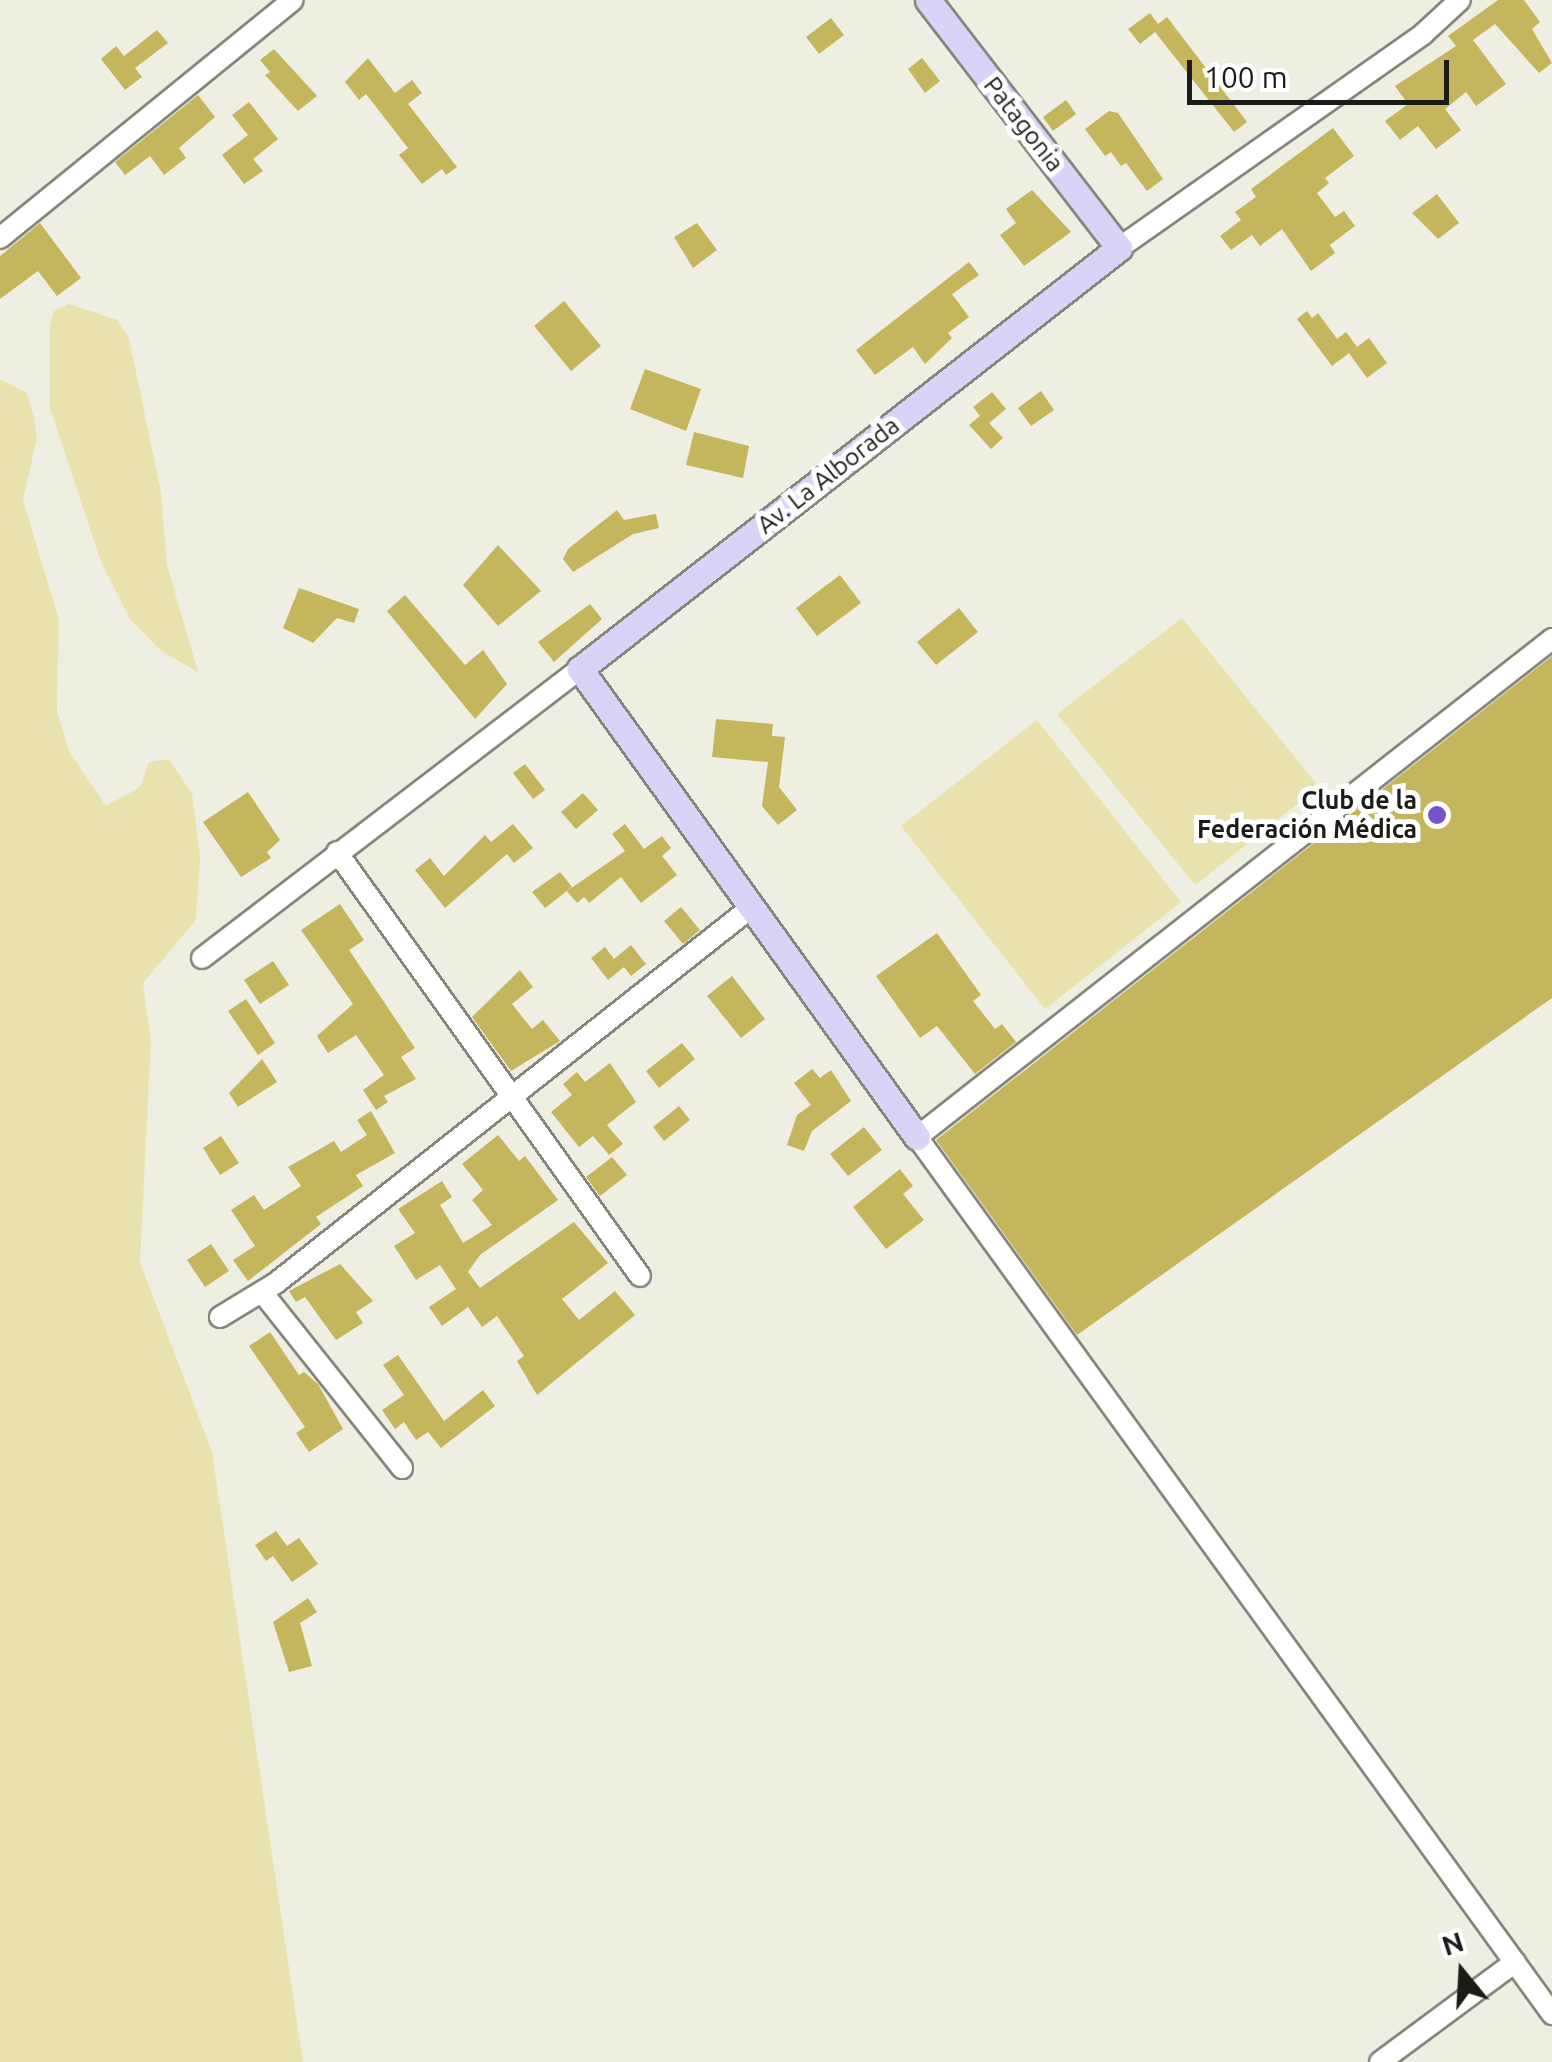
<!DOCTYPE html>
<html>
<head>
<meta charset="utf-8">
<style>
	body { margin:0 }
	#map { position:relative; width:1552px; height:2062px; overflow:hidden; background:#efeee3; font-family:Ubuntu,sans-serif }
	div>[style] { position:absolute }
	.green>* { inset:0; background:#eae2ac }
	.building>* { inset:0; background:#c4b65c }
	.roads { filter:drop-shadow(2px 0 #87867c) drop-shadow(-2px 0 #87867c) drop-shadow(0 2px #87867c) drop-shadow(0 -2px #87867c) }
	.minor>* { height:20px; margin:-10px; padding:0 10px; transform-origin:10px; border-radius:10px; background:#fff }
	.major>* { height:25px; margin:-12.5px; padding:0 12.5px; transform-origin:12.5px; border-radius:12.5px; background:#d9d3f8 }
	.dots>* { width:28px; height:28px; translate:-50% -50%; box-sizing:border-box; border:5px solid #fff; border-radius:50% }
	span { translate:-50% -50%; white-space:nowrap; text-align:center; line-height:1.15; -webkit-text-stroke:10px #fff; paint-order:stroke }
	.street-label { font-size:25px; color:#1b1b17 }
	.poi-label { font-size:25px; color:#1b1b17; font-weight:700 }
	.right { translate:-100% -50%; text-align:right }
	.north { position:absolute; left:1412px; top:1922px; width:100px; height:100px; -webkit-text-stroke:8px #fff; paint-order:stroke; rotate:342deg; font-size:28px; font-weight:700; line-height:40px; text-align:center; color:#1b1b17 }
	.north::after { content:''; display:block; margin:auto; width:35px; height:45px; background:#1b1b17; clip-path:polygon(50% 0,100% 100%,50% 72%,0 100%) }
	.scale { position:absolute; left:1187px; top:60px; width:262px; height:45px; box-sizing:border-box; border:5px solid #1b1b17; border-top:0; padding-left:12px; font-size:30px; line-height:35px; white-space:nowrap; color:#1b1b17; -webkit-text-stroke:8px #fff; paint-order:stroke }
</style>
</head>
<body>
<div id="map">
	<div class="green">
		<div style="clip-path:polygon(69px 304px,117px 320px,129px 338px,161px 492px,167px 565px,198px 672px,161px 651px,130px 619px,101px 562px,50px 408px,50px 325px,54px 311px)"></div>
		<div style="clip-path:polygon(0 379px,26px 392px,34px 418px,37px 437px,23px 500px,59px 620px,57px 711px,69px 751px,106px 806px,140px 787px,149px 762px,169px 759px,192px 794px,200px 856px,196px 920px,143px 983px,151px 1040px,140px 1262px,212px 1452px,303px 2062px,0 2062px)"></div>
		<div style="clip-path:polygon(1182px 618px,1319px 787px,1195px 885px,1057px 714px)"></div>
		<div style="clip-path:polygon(1037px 720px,1181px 902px,1045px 1009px,901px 826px)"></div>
	</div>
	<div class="building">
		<div style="clip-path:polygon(1498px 0,1524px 0,1540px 22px,1532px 29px,1552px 63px,1539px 73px,1495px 24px,1473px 40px,1506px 84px,1476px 106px,1466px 92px,1445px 109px,1461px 130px,1436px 149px,1418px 126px,1400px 140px,1385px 121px,1408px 104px,1395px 86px,1456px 46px,1448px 36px)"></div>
		<div style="clip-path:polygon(1150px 13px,1158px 24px,1167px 17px,1247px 122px,1234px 132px,1155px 32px,1140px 44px,1128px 29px)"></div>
		<div style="clip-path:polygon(831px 18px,844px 35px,819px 54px,806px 37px)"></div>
		<div style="clip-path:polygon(157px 30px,168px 43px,135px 68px,142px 77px,125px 90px,101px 59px,116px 46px,124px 56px)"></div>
		<div style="clip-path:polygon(274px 49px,317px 96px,298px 111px,265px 75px,270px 72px,260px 60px)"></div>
		<div style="clip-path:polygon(368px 58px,395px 93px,412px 80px,422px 93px,408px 104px,457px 167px,446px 175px,442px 169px,422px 184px,399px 155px,408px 148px,366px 94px,359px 100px,345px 82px)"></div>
		<div style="clip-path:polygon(922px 58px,940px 81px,925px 93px,908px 69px)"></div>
		<div style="clip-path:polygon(198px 95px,215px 117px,179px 148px,186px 158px,164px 175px,150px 156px,125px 175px,115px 162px)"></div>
		<div style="clip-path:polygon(1066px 100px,1076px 114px,1053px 131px,1043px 117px)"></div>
		<div style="clip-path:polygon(249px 102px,278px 139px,253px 159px,263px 171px,244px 184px,222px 155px,248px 135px,232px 115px)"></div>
		<div style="clip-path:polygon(1109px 111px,1118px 113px,1163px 179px,1147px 191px,1126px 163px,1121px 166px,1111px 152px,1105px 156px,1085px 129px)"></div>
		<div style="clip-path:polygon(1333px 128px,1354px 156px,1325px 178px,1329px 183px,1317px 193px,1335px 217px,1344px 211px,1355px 226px,1330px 245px,1335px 253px,1311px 271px,1282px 229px,1260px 246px,1252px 235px,1231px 250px,1220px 236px,1241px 220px,1235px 212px,1256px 197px,1251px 189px)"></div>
		<div style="clip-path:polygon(1032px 190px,1071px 232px,1024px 266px,1000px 235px,1016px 223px,1006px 209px)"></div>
		<div style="clip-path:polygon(1437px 194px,1459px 223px,1438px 239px,1412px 213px)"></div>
		<div style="clip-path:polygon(40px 223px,81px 278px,57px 296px,38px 271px,0 299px,0 256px)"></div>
		<div style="clip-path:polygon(697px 223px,717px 250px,693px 268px,674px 237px)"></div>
		<div style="clip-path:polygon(969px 262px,979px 275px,952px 294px,969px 317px,948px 333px,952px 338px,925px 364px,913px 347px,875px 375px,856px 350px)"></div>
		<div style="clip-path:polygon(564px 301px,601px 346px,571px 371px,534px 326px)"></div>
		<div style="clip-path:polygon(1307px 311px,1312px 318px,1318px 313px,1337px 339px,1346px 332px,1357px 347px,1332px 366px,1297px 319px)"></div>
		<div style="clip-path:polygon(1369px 338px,1387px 363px,1367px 378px,1349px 353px)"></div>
		<div style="clip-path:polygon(645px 369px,701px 389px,686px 431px,630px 409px)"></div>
		<div style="clip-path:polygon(1041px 391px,1054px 410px,1031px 426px,1018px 408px)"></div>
		<div style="clip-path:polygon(992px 392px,1006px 409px,989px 423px,1003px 438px,991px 449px,969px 425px,980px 416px,973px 407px)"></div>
		<div style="clip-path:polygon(694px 432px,749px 446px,743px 478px,686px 465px)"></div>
		<div style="clip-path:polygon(617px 510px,624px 520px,656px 514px,659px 528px,633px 534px,573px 572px,563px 559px,568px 549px)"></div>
		<div style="clip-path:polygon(498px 545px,541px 591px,498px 626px,463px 585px)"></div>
		<div style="clip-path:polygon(840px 575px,861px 603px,817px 636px,796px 608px)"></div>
		<div style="clip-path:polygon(299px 588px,359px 609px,354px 623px,337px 618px,313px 643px,283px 628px)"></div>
		<div style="clip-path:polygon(405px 595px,465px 665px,483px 650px,507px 684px,475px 719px,387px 611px)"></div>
		<div style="clip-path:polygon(590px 604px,602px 619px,554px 662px,538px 642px)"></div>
		<div style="clip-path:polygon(959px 608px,978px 632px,936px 665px,917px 642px)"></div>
		<div style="clip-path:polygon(1552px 656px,1552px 998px,1077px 1335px,936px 1140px)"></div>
		<div style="clip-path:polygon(716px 719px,773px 724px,772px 736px,785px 737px,779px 787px,797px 810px,778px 825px,762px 806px,768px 762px,712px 757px)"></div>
		<div style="clip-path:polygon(525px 764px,545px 790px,533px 799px,513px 773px)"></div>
		<div style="clip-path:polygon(248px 792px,280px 840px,267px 852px,271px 858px,241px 877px,203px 822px)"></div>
		<div style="clip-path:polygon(583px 793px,598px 810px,576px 829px,561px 812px)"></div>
		<div style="clip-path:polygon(513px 824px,533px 848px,514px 863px,507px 854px,445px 908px,415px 870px,430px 858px,444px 876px,485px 835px,491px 842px)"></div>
		<div style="clip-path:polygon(625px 824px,644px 849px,662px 836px,671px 848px,662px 856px,677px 875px,641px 903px,621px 877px,589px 903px,584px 897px,577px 903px,567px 891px,625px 851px,612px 834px)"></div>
		<div style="clip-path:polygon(560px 872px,572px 887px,545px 908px,532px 892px)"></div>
		<div style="clip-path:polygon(340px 904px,364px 940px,349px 950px,415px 1048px,401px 1057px,416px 1079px,384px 1096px,388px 1102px,376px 1110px,363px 1090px,384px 1075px,356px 1035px,328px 1053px,317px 1036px,353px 1004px,301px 930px)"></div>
		<div style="clip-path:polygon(681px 907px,700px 930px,683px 944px,664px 921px)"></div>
		<div style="clip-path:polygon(937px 933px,981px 995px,973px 1001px,995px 1029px,1002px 1024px,1016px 1042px,975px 1074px,937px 1026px,920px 1038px,876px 976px)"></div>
		<div style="clip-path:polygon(631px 945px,646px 964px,631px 976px,624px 967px,608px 980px,591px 958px,605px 947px,614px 959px)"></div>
		<div style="clip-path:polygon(273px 961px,289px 985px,260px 1004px,244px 980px)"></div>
		<div style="clip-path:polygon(520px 970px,533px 987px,512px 1004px,532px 1029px,543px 1020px,560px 1041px,511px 1071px,472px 1017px)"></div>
		<div style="clip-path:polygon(732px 976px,765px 1019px,741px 1038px,707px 996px)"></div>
		<div style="clip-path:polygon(246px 999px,275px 1043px,258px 1055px,228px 1011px)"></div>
		<div style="clip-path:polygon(682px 1043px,695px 1059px,659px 1088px,646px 1071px)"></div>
		<div style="clip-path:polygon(262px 1059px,277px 1082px,238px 1107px,229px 1093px)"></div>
		<div style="clip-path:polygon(610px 1063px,636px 1102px,607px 1125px,623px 1144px,609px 1155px,593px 1136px,579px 1147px,551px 1112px,572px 1095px,563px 1084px,577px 1072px,585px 1082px)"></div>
		<div style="clip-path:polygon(812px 1069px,820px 1078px,831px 1070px,851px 1101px,812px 1131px,804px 1151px,787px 1145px,797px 1115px,811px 1105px,794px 1083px)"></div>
		<div style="clip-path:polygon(679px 1106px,690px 1120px,664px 1141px,653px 1127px)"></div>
		<div style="clip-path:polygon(371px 1111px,395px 1153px,356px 1175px,363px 1186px,316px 1217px,321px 1224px,248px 1281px,233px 1260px,255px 1246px,231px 1210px,254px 1195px,264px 1210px,301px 1186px,288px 1167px,334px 1141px,341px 1152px,367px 1135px,357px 1120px)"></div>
		<div style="clip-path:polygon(864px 1127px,882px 1150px,848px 1176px,830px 1154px)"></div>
		<div style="clip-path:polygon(498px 1135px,519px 1161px,525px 1156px,558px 1200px,480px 1255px,468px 1272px,480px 1288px,574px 1222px,608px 1263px,562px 1299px,579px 1320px,615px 1291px,635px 1315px,537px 1395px,517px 1361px,524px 1356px,497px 1316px,482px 1327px,468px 1307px,442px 1326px,429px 1307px,456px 1289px,440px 1265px,416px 1280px,394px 1246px,415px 1233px,398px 1209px,442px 1181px,452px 1197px,440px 1205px,463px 1243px,492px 1225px,472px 1200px,483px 1190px,462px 1164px)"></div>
		<div style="clip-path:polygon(221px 1136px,239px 1163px,220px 1175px,203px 1148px)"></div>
		<div style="clip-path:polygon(612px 1157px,627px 1175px,600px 1196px,586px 1177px)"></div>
		<div style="clip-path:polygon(900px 1169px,913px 1186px,903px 1194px,924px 1220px,886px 1249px,853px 1207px)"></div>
		<div style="clip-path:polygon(211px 1244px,229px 1271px,205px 1287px,187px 1260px)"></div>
		<div style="clip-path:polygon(340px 1264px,373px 1301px,356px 1312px,363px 1323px,336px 1340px,305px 1297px,296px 1302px,289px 1291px)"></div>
		<div style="clip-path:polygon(270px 1332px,299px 1375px,304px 1372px,318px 1384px,343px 1429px,309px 1452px,296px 1433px,305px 1427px,249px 1346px)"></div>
		<div style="clip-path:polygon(398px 1355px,444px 1421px,483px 1390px,495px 1406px,441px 1448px,428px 1432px,416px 1440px,404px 1422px,395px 1429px,382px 1410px,404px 1395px,383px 1365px)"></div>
		<div style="clip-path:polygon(276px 1531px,287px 1546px,299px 1538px,318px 1564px,292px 1582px,273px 1556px,266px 1561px,255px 1545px)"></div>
		<div style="clip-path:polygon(308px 1598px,317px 1612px,300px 1623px,312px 1666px,289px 1672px,273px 1622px)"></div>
	</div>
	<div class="roads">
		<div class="minor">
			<div style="left:0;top:238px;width:377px;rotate:-39.1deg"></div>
			<div style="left:1119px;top:248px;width:372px;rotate:-35.1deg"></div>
			<div style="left:1423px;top:34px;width:50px;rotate:-42.6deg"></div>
			<div style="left:1552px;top:639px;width:807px;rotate:141.89deg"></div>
			<div style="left:917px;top:1137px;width:1083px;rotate:54.09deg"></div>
			<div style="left:337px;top:852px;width:521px;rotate:54.45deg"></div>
			<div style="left:202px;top:958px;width:476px;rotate:-37.4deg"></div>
			<div style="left:262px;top:1292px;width:225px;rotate:51.5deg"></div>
			<div style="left:220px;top:1317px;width:66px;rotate:-31.3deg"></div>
			<div style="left:276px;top:1283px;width:602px;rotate:-38.32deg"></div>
			<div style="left:1380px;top:2062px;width:168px;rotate:-36.5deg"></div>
		</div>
		<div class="major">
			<div style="left:917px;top:1137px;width:577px;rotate:-125.76deg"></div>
			<div style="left:580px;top:669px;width:684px;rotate:-37.99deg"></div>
			<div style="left:1119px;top:248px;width:313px;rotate:-127.6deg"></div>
		</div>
	</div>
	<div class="dots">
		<div style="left:1437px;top:815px;background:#7653cd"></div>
	</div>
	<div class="street-label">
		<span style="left:1024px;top:124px;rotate:52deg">Patagonia</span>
		<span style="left:828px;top:475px;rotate:-38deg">Av. La Alborada</span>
	</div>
	<div class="poi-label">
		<span class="right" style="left:1417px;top:815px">Club de la<br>Federación Médica</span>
	</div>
	<div class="north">N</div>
	<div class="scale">100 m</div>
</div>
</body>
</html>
